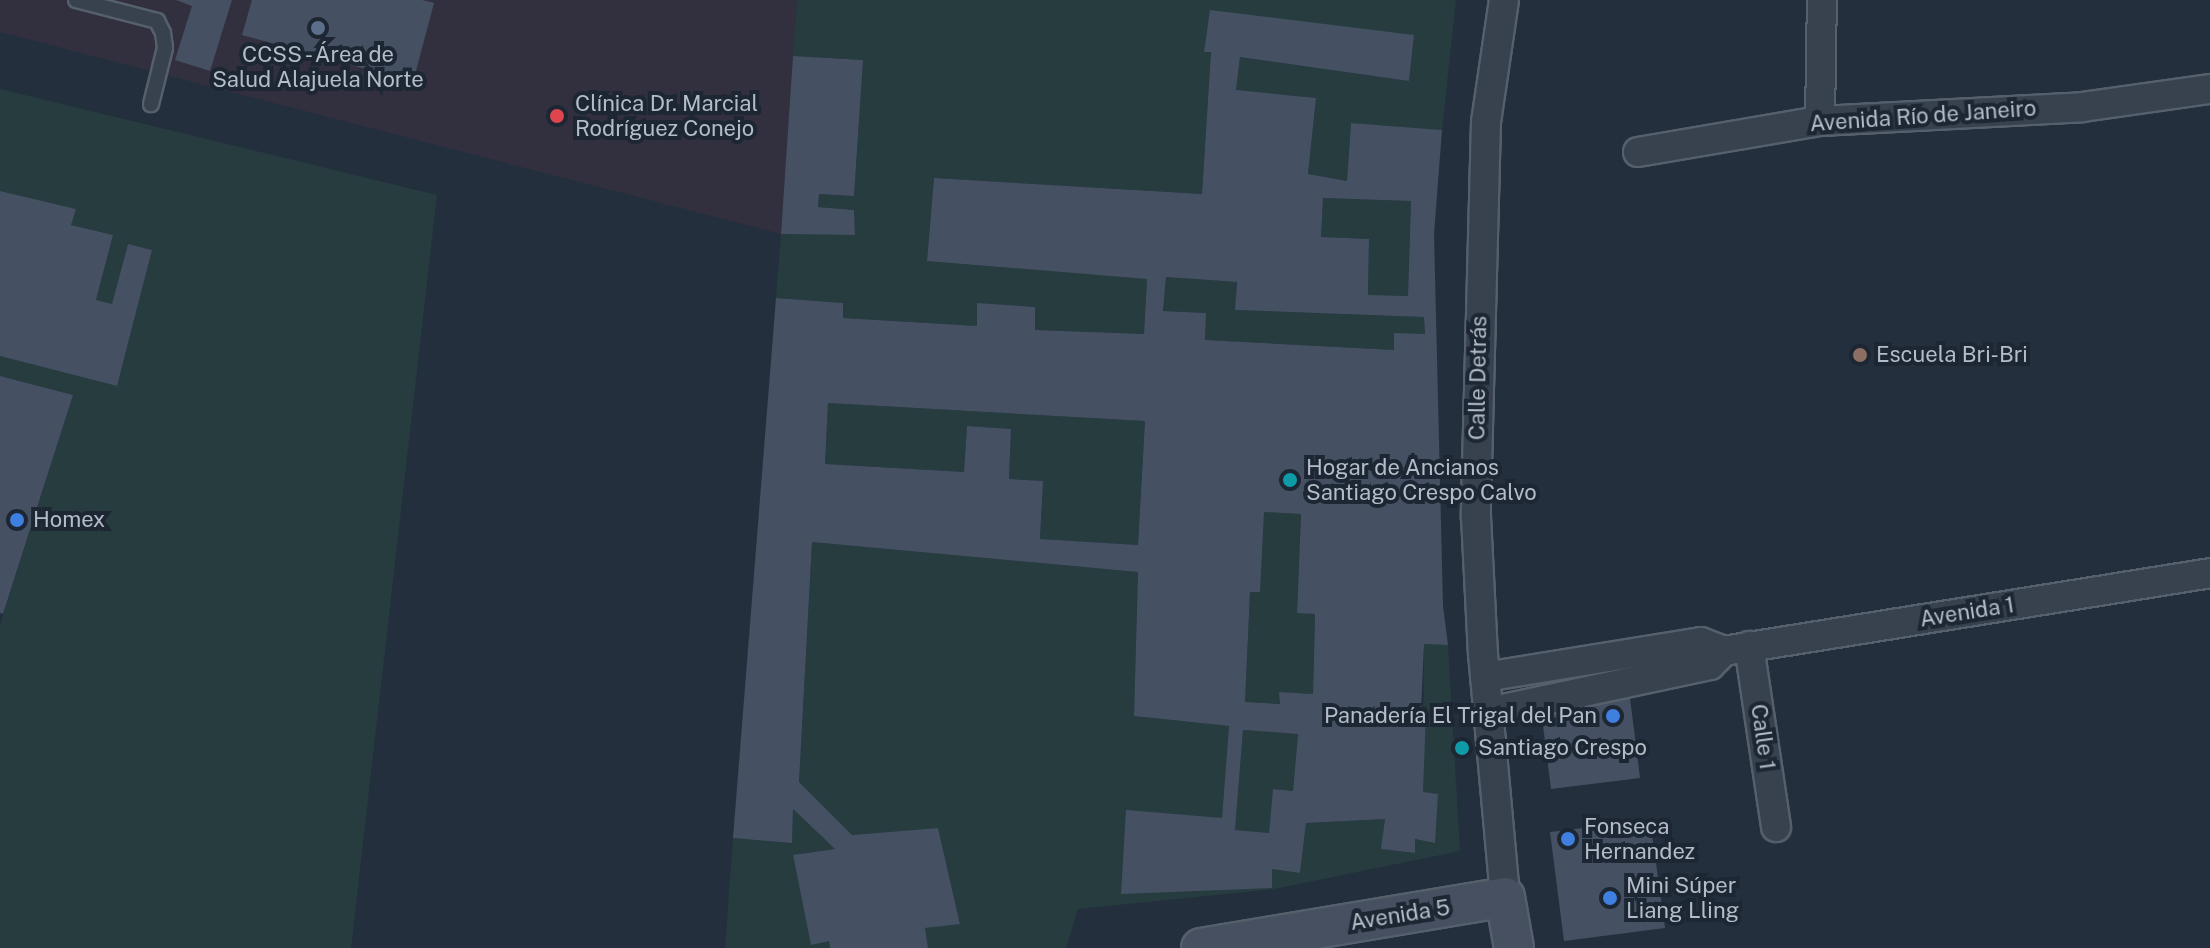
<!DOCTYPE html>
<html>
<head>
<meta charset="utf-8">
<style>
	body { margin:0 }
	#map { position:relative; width:2210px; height:948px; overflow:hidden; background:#242f3e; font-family:"Public Sans",sans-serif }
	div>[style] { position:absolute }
	.medical>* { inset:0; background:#32303f }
	.green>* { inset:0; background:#263c3f }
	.building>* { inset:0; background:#455162 }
	.roads { filter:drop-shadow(2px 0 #565f6c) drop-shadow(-2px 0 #565f6c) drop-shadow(0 2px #565f6c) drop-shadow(0 -2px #565f6c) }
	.lane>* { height:14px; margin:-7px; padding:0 7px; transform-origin:7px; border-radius:7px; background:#38414e }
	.street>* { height:28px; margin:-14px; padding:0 14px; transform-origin:14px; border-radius:14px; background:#38414e }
	.secondary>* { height:38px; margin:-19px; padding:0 19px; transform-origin:19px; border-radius:19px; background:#465061 }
	.dots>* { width:22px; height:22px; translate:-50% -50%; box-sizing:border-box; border:4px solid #1d2633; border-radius:50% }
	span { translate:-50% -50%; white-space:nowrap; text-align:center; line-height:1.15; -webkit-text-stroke:8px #1d2633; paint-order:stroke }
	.poi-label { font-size:22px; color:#b4bcc9 }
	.left { translate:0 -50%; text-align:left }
	.right { translate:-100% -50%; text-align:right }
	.street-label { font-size:22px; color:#b4bcc9 }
</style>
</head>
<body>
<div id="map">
	<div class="medical">
		<div style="clip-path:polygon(0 0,797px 0,781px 234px,0 32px)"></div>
	</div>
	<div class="green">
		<div style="clip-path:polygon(797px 0,1456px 0,1442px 130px,1351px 123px,1347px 181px,1308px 174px,1316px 98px,1236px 90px,1240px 57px,1409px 81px,1414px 36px,1211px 10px,1204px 51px,1211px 52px,1202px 194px,934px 178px,927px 261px,1147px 279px,1144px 334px,1035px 330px,1034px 307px,977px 303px,977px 326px,843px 318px,842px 303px,776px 298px,781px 234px,855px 235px,854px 210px,818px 207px,819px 194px,854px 196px,863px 60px,793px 56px)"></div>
		<div style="clip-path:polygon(0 89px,437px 195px,351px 948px,0 948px,0 625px,73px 395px,0 376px,0 356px,117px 386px,152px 250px,128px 244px,112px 304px,96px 300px,113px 235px,71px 225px,75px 209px,0 191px)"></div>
		<div style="clip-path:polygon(1323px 198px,1411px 201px,1408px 296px,1368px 295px,1369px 239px,1321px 237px)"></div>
		<div style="clip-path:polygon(1166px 277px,1236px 282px,1236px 310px,1424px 317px,1425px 334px,1394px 350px,1205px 340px,1206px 313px,1163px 311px)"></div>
		<div style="clip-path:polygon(828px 403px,1145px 421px,1138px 545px,1040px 539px,1043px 481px,1009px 479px,1011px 429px,967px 426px,964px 472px,825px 464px)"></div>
		<div style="clip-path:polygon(1264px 512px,1301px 514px,1297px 612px,1315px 614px,1313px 694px,1280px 692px,1280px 704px,1245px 702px,1250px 592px)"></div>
		<div style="clip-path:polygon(812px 542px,1138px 572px,1134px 716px,1229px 726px,1222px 818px,1271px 888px,1272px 869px,1300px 873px,1306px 823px,1385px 819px,1382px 849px,1414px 853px,1415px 839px,1434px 843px,1437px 794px,1423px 792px,1424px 644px,1448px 645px,1460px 851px,1274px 889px,1078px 909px,1066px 948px,928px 948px,925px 928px,960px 923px,938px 828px,852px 835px,799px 782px)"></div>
		<div style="clip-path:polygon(1243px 730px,1298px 734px,1293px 791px,1273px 789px,1269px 833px,1235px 830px)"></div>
		<div style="clip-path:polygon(793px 809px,835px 849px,793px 855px,811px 944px,829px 941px,830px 948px,725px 948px,733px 838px,792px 843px)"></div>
	</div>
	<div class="building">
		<div style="clip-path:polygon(176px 0,232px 0,210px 71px,175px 60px,192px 6px)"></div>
		<div style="clip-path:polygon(252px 0,422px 0,434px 3px,413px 82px,242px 35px)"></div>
		<div style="clip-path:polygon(evenodd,1210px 10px,1414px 35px,1409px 81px,1240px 57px,1236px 90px,1316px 98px,1308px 174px,1347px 181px,1351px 123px,1442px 130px,1434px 234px,1443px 606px,1448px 645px,1424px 644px,1421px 711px,1426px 712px,1423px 792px,1438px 794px,1435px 843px,1415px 839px,1415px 853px,1381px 849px,1385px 819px,1306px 823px,1300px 873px,1272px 869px,1272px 888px,1121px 894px,1126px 810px,1222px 818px,1229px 726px,1134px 716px,1138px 572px,812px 542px,799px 782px,852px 835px,938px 828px,960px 924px,925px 928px,928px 948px,830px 948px,829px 941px,811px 945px,793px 855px,835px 849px,793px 809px,792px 843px,733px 838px,776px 298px,843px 303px,843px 318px,977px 326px,977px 303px,1035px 307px,1035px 330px,1144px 334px,1147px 279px,927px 261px,934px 178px,1202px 194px,1211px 52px,1204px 52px,1210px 10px,1323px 198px,1411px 201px,1408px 296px,1368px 295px,1369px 239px,1321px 237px,1323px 198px,1210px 10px,1166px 277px,1237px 282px,1235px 310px,1424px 317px,1425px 334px,1394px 333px,1394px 350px,1205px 340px,1206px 313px,1163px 311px,1166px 277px,1210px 10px,828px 403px,1145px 421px,1138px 545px,1040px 539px,1043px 481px,1009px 479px,1011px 429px,967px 426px,964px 472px,825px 464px,828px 403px,1210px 10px,1264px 512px,1301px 514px,1297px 613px,1315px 614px,1313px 694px,1279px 692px,1280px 704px,1245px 702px,1250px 592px,1260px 592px,1264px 512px,1210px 10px,1243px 730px,1298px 734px,1293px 791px,1273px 789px,1269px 833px,1235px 830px,1243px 730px)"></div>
		<div style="clip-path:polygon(793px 56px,863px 60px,854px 196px,819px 194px,818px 207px,854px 210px,855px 235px,781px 234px)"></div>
		<div style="clip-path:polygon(0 191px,76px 209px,71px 225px,113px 235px,96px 300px,112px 304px,128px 244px,152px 250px,117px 386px,0 356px)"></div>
		<div style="clip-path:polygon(0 376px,73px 395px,3px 614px,0 613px)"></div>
		<div style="clip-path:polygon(1630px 698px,1640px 778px,1551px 789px,1542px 717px)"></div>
		<div style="clip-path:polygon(1650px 820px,1665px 928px,1564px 941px,1550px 832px)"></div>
	</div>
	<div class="roads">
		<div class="lane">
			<div style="left:76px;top:0;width:84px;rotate:14.5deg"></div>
			<div style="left:157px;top:21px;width:13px;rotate:63deg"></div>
			<div style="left:163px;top:33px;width:15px;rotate:82deg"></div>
			<div style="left:165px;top:48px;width:58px;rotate:104deg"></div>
		</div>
		<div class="street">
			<div style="left:1504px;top:0;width:123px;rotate:98.4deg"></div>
			<div style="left:1486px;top:122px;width:395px;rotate:91.5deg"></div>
			<div style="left:1476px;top:517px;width:137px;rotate:87.1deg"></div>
			<div style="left:1483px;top:654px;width:244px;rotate:84.8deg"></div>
			<div style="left:1820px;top:121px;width:121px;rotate:-89.1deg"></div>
			<div style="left:1638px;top:152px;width:185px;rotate:-9.7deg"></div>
			<div style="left:1820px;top:121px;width:263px;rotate:-3deg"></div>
			<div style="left:2083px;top:107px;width:128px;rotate:-8.1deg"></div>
			<div style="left:1749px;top:646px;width:183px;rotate:81.5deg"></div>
			<div style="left:1485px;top:677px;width:219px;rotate:-9.2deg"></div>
			<div style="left:1701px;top:642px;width:25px;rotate:21deg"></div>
			<div style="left:1724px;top:651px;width:492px;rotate:-9.1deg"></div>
			<div style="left:1489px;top:712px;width:226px;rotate:-12deg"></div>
			<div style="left:1710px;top:665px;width:20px;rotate:-45deg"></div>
		</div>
		<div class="secondary">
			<div style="left:1201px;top:948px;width:308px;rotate:-9.5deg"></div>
			<div style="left:1505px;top:897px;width:52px;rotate:80deg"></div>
		</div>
	</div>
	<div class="dots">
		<div style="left:318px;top:28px;background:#5c6f8a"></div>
		<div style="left:557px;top:116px;background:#e0444e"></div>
		<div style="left:1860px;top:355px;background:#8d6e63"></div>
		<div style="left:1290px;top:480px;background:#0f9aa8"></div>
		<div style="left:17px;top:520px;background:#3f7fe0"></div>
		<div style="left:1613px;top:716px;background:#3f7fe0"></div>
		<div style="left:1462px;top:748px;background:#0f9aa8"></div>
		<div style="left:1568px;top:839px;background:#3f7fe0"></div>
		<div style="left:1610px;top:898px;background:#3f7fe0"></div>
	</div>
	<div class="poi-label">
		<span style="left:318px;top:67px">CCSS - Área de<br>Salud Alajuela Norte</span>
		<span class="left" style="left:575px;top:116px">Clínica Dr. Marcial<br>Rodríguez Conejo</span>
		<span class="left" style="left:1876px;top:355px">Escuela Bri-Bri</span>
		<span class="left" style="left:1306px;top:480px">Hogar de Ancianos<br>Santiago Crespo Calvo</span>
		<span class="left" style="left:33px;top:520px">Homex</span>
		<span class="right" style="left:1597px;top:716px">Panadería El Trigal del Pan</span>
		<span class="left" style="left:1478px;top:748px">Santiago Crespo</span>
		<span class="left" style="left:1584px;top:839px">Fonseca<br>Hernandez</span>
		<span class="left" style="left:1626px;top:898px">Mini Súper<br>Liang Lling</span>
	</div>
	<div class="street-label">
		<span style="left:1923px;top:116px;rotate:-4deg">Avenida Río de Janeiro</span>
		<span style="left:1478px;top:378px;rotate:-89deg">Calle Detrás</span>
		<span style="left:1967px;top:612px;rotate:-9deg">Avenida 1</span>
		<span style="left:1763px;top:737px;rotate:82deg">Calle 1</span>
		<span style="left:1400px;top:915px;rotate:-9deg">Avenida 5</span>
	</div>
</div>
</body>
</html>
